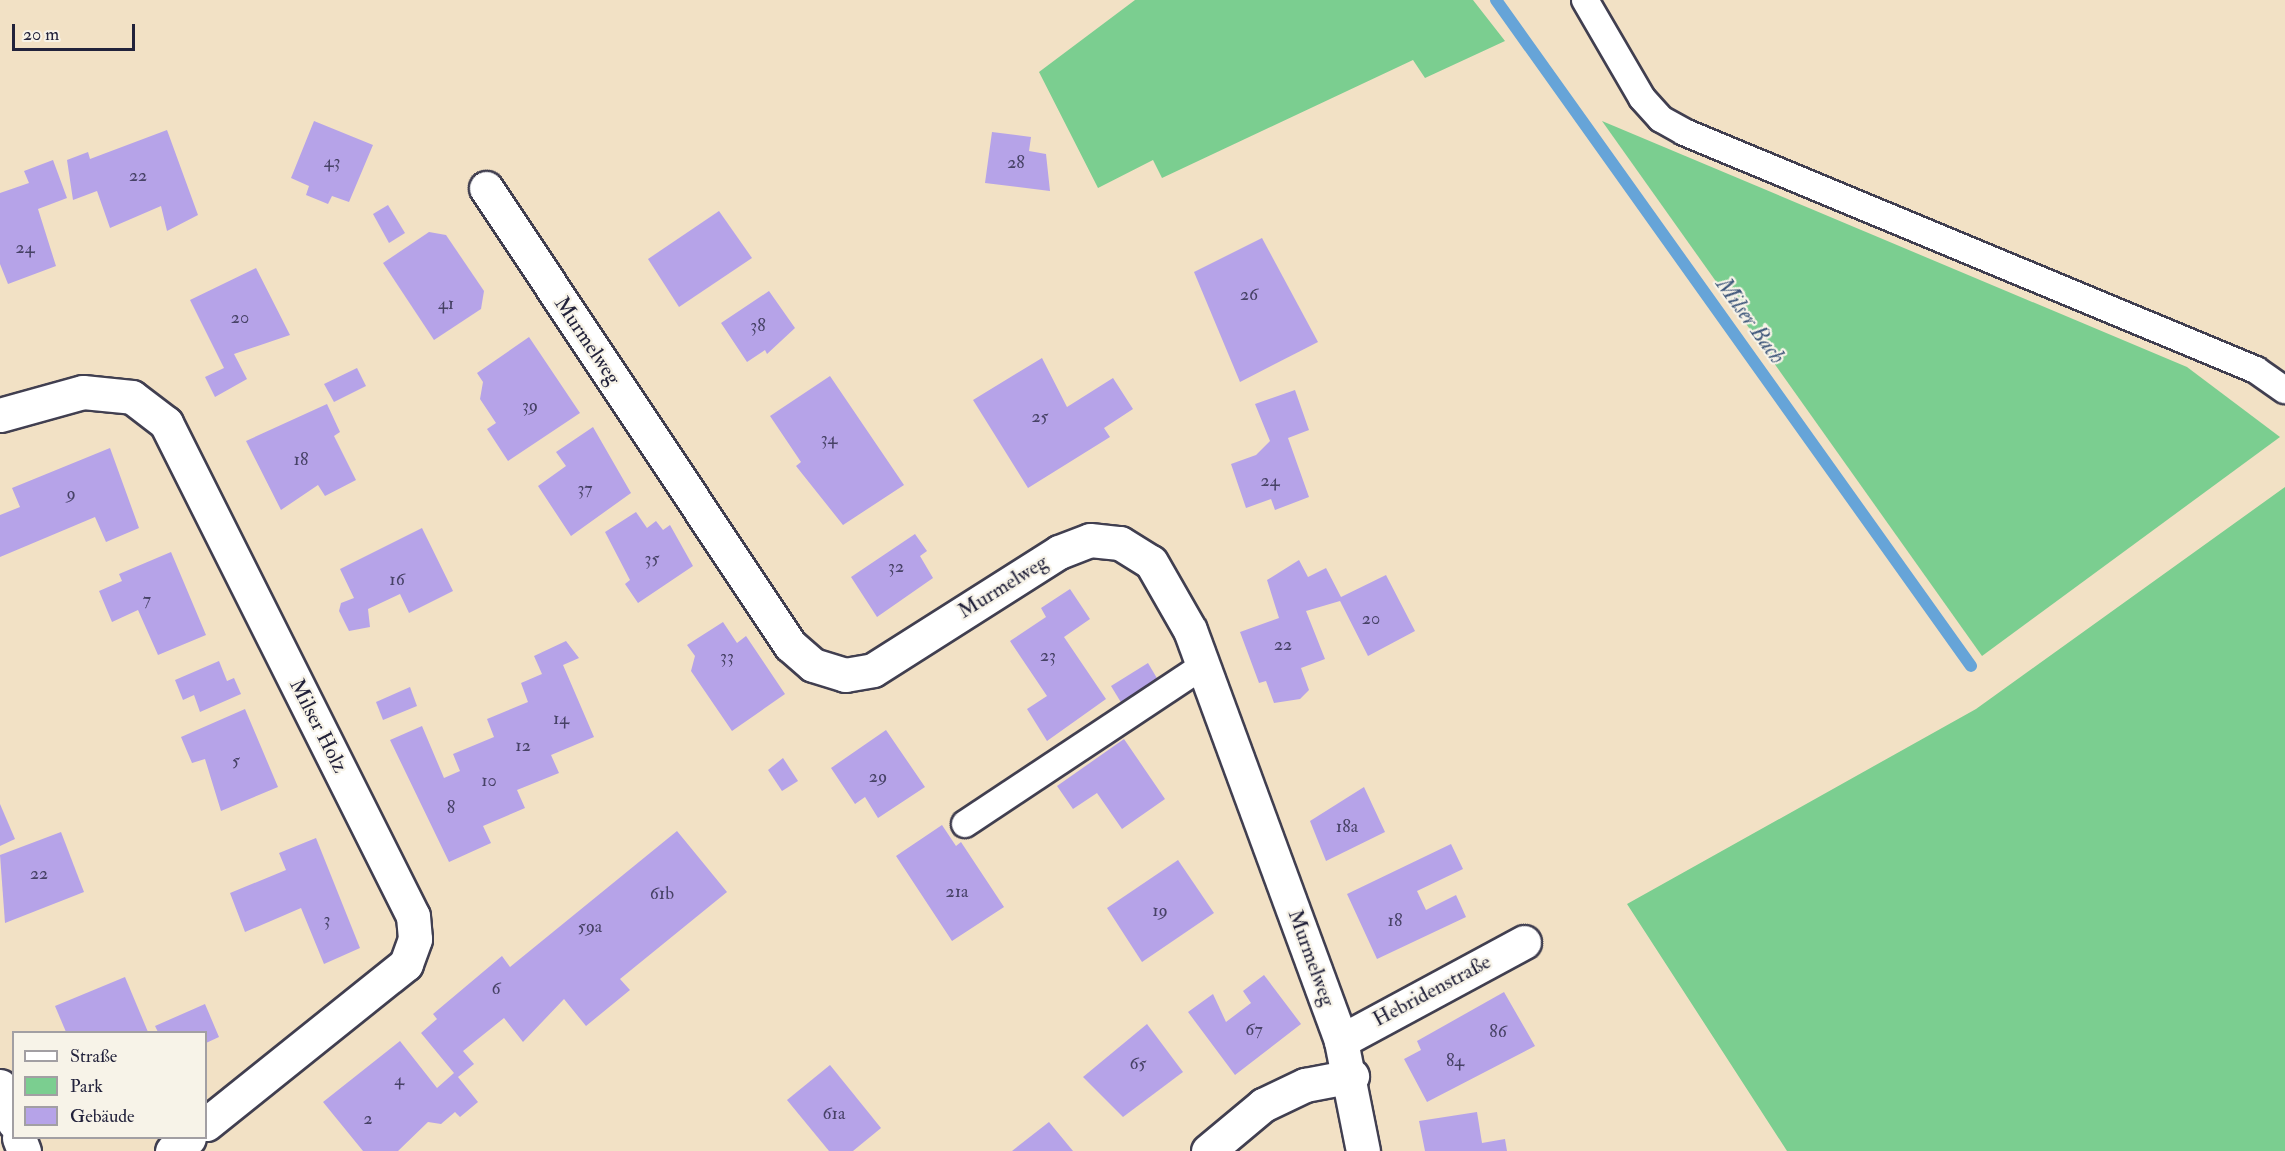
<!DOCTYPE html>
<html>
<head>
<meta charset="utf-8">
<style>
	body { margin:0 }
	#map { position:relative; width:2285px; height:1151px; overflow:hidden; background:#f2e1c5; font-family:"IM FELL Double Pica",serif }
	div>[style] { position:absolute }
	.green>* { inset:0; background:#7bce90 }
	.stream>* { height:12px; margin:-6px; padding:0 6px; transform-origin:6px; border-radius:6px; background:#66a4d8 }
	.building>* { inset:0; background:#b6a3e8 }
	.roads { filter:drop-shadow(2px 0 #413f50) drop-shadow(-2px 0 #413f50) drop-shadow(0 2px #413f50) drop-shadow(0 -2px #413f50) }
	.service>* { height:26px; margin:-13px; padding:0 13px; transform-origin:13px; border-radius:13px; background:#fff }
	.minor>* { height:33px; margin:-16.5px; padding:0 16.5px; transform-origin:16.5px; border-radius:16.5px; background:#fff }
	span { translate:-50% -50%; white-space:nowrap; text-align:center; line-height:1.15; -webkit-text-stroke:4.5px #f7f3e8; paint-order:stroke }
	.number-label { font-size:18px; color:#474266 }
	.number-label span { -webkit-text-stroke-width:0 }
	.street-label { font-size:21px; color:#22223b }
	.water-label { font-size:22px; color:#3d567a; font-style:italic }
	.legend { position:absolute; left:12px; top:1031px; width:195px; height:108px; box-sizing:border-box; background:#f7f3e8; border:2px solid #a29fa3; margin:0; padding:8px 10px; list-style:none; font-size:18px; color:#22223b }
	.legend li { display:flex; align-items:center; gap:12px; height:30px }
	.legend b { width:30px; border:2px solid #a29fa3 }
	.scale { position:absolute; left:12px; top:24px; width:123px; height:27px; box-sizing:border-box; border:3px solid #22223b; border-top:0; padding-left:8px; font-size:18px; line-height:21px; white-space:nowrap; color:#22223b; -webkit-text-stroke:4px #f7f3e8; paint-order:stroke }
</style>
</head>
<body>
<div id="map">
	<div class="green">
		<div style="clip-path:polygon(1135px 0,1473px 0,1505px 41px,1425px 78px,1413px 60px,1162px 178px,1153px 160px,1098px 188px,1039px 72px)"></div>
		<div style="clip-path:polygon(1602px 121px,2187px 367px,2280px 437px,1982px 656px)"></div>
		<div style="clip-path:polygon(2285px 487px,2285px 1151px,1787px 1151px,1627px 904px,1976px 709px)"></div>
	</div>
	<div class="stream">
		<div style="left:1496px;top:0;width:818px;rotate:54.5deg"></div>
	</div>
	<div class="building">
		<div style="clip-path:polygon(314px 121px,373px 145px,349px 202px,332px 196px,328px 204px,306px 195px,309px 186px,291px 178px)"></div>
		<div style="clip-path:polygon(167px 130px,198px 215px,167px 231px,161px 206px,110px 228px,97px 191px,73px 200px,67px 160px,88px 152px,90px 159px)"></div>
		<div style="clip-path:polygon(992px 132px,1031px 137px,1029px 151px,1046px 154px,1050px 191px,985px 183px)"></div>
		<div style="clip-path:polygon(53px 160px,67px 198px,38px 209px,56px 266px,8px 284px,0 264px,0 193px,29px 183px,24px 171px)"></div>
		<div style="clip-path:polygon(388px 205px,405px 233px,389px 243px,373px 214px)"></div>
		<div style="clip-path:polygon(719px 211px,752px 258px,679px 307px,648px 259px)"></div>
		<div style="clip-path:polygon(429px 232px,446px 235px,484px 291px,481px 309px,434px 340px,383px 263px)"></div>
		<div style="clip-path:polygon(1262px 238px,1318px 342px,1240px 382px,1194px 272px)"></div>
		<div style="clip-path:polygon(256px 268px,290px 335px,234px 354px,247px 379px,215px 397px,205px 377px,224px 368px,190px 300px)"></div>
		<div style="clip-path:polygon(769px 291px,795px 328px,767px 354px,765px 350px,747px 362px,721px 323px)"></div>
		<div style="clip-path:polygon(529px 337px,580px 413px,508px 461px,487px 429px,496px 423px,480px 399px,483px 382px,477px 373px)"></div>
		<div style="clip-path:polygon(1042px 358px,1067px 407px,1113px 378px,1133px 409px,1104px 428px,1110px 437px,1028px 488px,973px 400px)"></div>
		<div style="clip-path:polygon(357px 368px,366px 386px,334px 402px,324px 384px)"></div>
		<div style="clip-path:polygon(830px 376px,904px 485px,843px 525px,796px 466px,801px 462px,770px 416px)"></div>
		<div style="clip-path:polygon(1295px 390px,1309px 430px,1288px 438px,1309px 497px,1275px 510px,1271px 499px,1246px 508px,1231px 464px,1256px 455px,1270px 441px,1255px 404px)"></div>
		<div style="clip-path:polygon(327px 404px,340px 432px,334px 436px,356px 480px,325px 496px,318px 485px,281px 510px,246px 441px)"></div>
		<div style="clip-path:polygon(593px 427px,631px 493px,571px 536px,538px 486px,566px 466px,556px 452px)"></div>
		<div style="clip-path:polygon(110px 448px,139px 528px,106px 542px,95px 517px,0 557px,0 515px,20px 507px,12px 488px)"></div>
		<div style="clip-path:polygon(636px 512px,647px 528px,656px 521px,663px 530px,670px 525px,693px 566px,638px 603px,625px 584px,630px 580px,605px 532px)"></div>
		<div style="clip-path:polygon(422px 528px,453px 591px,409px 613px,400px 594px,368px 609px,370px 627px,349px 631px,339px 611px,341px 603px,354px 598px,340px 569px)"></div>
		<div style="clip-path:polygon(915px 534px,927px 551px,920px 556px,933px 578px,877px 617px,851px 577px)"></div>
		<div style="clip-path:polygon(171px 552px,206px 635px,158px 655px,138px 610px,112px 622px,99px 591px,122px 581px,119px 574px)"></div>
		<div style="clip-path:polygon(1299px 560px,1308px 577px,1326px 568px,1341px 597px,1386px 575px,1415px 631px,1368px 656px,1340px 601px,1306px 611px,1325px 659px,1301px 668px,1309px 690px,1300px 699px,1274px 703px,1266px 681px,1259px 683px,1240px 632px,1279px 618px,1267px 580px)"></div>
		<div style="clip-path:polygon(1070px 589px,1090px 619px,1064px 637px,1106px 699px,1047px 741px,1027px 709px,1047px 696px,1010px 641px,1046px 617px,1041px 608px)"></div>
		<div style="clip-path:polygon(723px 622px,737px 643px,746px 636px,785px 694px,732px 731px,691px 671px,695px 656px,687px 645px)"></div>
		<div style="clip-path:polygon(566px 641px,579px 658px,563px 665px,594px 737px,551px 755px,559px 773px,517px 790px,525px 808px,483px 826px,491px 843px,449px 862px,390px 740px,422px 726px,444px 778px,460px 771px,453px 754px,494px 737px,487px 719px,528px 702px,521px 683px,542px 674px,534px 656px)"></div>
		<div style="clip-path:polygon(219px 661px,227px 681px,234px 678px,241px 694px,200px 712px,194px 695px,183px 700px,175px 680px)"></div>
		<div style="clip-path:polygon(1148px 663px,1158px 680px,1122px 704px,1111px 686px)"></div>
		<div style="clip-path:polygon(410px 687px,417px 706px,383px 720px,376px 702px)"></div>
		<div style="clip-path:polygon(245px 709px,278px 787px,221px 811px,205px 759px,192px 763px,181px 737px)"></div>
		<div style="clip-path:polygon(886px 730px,925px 787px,878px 818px,865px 797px,855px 804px,831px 768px)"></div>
		<div style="clip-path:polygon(1124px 739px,1165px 799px,1122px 829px,1097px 793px,1073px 809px,1057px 786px)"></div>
		<div style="clip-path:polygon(783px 758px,798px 781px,782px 791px,768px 770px)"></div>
		<div style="clip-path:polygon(1364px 787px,1385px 832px,1326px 861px,1310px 821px)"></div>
		<div style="clip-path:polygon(0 804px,15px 839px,0 846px)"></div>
		<div style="clip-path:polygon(942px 825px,956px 846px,961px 842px,1004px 907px,952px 941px,896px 856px)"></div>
		<div style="clip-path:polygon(677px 831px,727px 892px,620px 979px,630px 990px,586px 1026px,564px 999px,523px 1042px,504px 1018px,463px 1051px,474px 1064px,458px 1077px,478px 1102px,460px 1117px,455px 1112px,441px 1124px,428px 1122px,398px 1151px,363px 1151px,323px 1102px,400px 1041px,437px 1088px,454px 1073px,421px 1033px,437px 1019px,433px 1014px,502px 956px,510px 967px)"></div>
		<div style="clip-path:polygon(61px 832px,84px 892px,5px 923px,0 855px)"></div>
		<div style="clip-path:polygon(316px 838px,360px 948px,324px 964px,301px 908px,245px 932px,230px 893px,286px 870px,279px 853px)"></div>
		<div style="clip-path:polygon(1451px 844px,1463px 869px,1417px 891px,1426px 910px,1456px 895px,1466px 917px,1377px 959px,1347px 894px)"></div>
		<div style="clip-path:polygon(1178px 860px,1214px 913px,1142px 962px,1107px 908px)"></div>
		<div style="clip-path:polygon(1264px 975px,1301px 1024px,1235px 1075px,1188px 1012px,1213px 994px,1226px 1022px,1251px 1003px,1243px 991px)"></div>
		<div style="clip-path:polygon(125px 977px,148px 1032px,66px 1032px,55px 1006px)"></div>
		<div style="clip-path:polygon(1504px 992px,1535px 1046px,1427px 1102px,1404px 1059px,1421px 1050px,1417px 1041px)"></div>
		<div style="clip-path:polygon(205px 1004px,219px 1037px,206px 1043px,206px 1032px,158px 1032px,155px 1026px)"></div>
		<div style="clip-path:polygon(1147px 1024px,1183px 1072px,1123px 1117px,1083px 1077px)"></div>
		<div style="clip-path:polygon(830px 1065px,881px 1128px,853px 1151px,829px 1151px,787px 1100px)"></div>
		<div style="clip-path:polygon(1477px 1112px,1482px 1143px,1505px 1139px,1507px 1151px,1425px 1151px,1419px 1121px)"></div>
		<div style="clip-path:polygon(1049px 1122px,1073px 1151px,1012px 1151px)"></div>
	</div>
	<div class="roads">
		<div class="service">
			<div style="left:1585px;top:0;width:113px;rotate:59.8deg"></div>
			<div style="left:1642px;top:98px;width:28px;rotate:48deg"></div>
			<div style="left:1661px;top:119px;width:26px;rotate:29deg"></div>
			<div style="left:1684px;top:132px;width:620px;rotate:22.59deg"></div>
			<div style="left:2256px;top:370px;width:35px;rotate:35deg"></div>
			<div style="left:965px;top:824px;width:286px;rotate:-33.6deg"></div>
		</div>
		<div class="minor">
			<div style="left:486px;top:188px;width:549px;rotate:56.37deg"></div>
			<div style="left:790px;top:645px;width:30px;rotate:41deg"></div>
			<div style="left:813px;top:665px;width:34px;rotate:17deg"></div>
			<div style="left:845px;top:675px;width:28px;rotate:-10deg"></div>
			<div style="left:873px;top:670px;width:220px;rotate:-32.4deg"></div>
			<div style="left:1059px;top:552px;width:33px;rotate:-21deg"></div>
			<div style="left:1090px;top:540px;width:30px;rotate:6deg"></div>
			<div style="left:1120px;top:543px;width:36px;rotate:32deg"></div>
			<div style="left:1151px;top:562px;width:78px;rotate:60.2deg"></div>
			<div style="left:1190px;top:630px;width:438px;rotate:69.8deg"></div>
			<div style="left:1341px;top:1041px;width:112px;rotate:78.7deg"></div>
			<div style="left:0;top:415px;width:86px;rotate:-15.5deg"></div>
			<div style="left:83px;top:392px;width:49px;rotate:5.8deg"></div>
			<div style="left:132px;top:397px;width:43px;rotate:37.4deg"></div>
			<div style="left:166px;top:423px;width:551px;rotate:63.39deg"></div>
			<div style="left:413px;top:916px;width:23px;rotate:85deg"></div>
			<div style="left:415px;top:939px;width:27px;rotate:110deg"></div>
			<div style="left:406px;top:964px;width:256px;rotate:141.3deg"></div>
			<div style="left:1341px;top:1041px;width:208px;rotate:-28.4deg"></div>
			<div style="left:0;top:1086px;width:39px;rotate:69deg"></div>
			<div style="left:19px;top:1138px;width:14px;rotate:69deg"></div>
			<div style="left:172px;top:1151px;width:21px;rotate:-37deg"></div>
			<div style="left:1208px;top:1151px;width:72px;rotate:-39.9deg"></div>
			<div style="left:1263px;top:1105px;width:47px;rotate:-25.5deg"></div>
			<div style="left:1305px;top:1085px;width:48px;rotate:-10.8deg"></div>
		</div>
	</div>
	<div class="number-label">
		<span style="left:332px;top:162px">43</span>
		<span style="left:1016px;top:163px">28</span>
		<span style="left:138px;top:176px">22</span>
		<span style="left:25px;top:248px">24</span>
		<span style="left:1249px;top:295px">26</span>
		<span style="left:446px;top:304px">41</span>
		<span style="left:240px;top:318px">20</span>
		<span style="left:758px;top:326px">38</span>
		<span style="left:530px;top:406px">39</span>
		<span style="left:1040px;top:417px">25</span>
		<span style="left:829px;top:439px">34</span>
		<span style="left:301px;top:460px">18</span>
		<span style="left:1270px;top:481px">24</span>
		<span style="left:585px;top:489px">37</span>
		<span style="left:71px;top:494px">9</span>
		<span style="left:652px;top:559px">35</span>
		<span style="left:896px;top:567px">32</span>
		<span style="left:397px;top:580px">16</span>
		<span style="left:147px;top:600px">7</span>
		<span style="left:1371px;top:619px">20</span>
		<span style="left:1283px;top:645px">22</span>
		<span style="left:1048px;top:656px">23</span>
		<span style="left:727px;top:657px">33</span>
		<span style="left:561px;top:719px">14</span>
		<span style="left:523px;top:746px">12</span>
		<span style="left:236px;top:761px">5</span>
		<span style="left:878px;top:777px">29</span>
		<span style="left:489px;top:781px">10</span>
		<span style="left:451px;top:808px">8</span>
		<span style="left:1347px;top:827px">18a</span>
		<span style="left:39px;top:874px">22</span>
		<span style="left:957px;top:892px">21a</span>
		<span style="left:662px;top:894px">61b</span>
		<span style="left:1160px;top:911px">19</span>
		<span style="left:327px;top:920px">3</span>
		<span style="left:1395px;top:921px">18</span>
		<span style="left:590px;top:927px">59a</span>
		<span style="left:496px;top:989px">6</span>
		<span style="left:1254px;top:1030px">67</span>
		<span style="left:1498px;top:1032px">86</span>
		<span style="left:1455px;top:1061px">84</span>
		<span style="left:1138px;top:1064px">65</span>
		<span style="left:399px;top:1080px">4</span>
		<span style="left:834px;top:1114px">61a</span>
		<span style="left:368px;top:1119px">2</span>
	</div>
	<div class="street-label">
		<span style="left:587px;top:341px;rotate:56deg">Murmelweg</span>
		<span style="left:1003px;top:587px;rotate:-32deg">Murmelweg</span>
		<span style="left:318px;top:726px;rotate:63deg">Milser Holz</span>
		<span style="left:1311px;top:958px;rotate:70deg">Murmelweg</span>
		<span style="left:1432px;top:991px;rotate:-28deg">Hebridenstraße</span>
	</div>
	<div class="water-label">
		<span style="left:1750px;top:321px;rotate:54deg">Milser Bach</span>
	</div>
	<ul class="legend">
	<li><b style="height:8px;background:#fff"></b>Straße</li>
	<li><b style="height:16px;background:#7bce90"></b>Park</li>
	<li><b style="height:16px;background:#b6a3e8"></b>Gebäude</li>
	</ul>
	<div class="scale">20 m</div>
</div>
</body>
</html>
